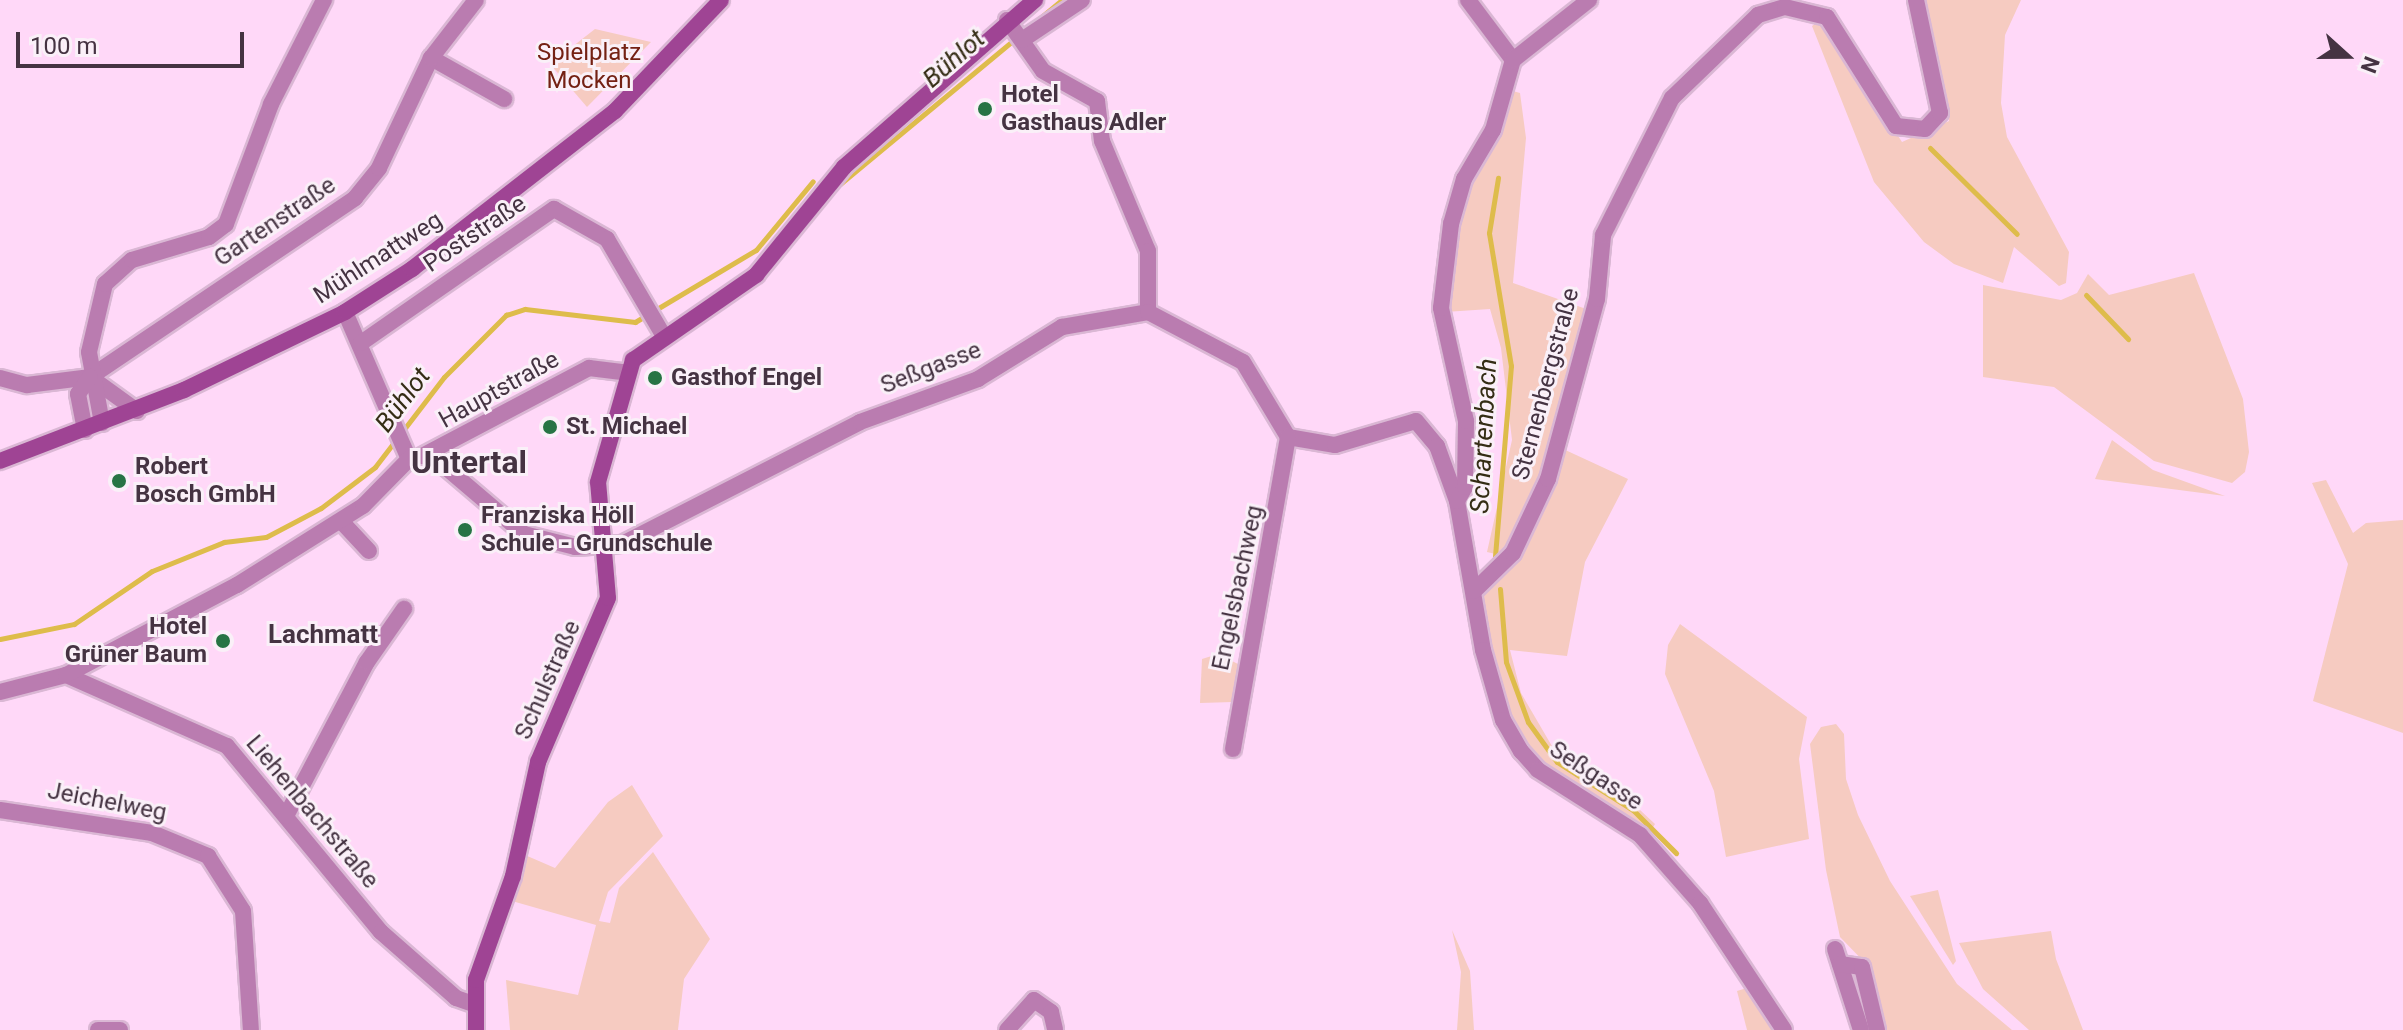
<!DOCTYPE html>
<html>
<head>
<meta charset="utf-8">
<style>
	body { margin:0 }
	#map { position:relative; width:2403px; height:1030px; overflow:hidden; background:#ffd8f8; font-family:Roboto,sans-serif }
	div>[style] { position:absolute }
	.green>* { inset:0; background:#f6cbc1 }
	.stream>* { height:5px; margin:-2.5px; padding:0 2.5px; transform-origin:2.5px; border-radius:2.5px; background:#debc4b }
	.roads { filter:drop-shadow(2px 0 #dab7d4) drop-shadow(-2px 0 #dab7d4) drop-shadow(0 2px #dab7d4) drop-shadow(0 -2px #dab7d4) }
	.street>* { height:16px; margin:-8px; padding:0 8px; transform-origin:8px; border-radius:8px; background:#ba7cb0 }
	.secondary>* { height:16px; margin:-8px; padding:0 8px; transform-origin:8px; border-radius:8px; background:#9f4494 }
	.dots>* { width:22px; height:22px; translate:-50% -50%; box-sizing:border-box; border:4px solid #faf0f8; border-radius:50% }
	span { translate:-50% -50%; white-space:nowrap; text-align:center; line-height:1.15; -webkit-text-stroke:6px #faf0f8; paint-order:stroke }
	.park-label { font-size:24px; color:#742113 }
	.poi-label { font-size:24px; color:#453342; font-weight:700 }
	.left { translate:0 -50%; text-align:left }
	.right { translate:-100% -50%; text-align:right }
	.street-label { font-size:24px; color:#453342 }
	.water-label { font-size:26px; color:#342d15; font-style:italic }
	.neighbourhood-label { font-size:26px; color:#453342; font-weight:700 }
	.district-label { font-size:32px; color:#453342; font-weight:700 }
	.north { position:absolute; left:2307px; top:16px; width:80px; height:80px; -webkit-text-stroke:6px #faf0f8; paint-order:stroke; rotate:111deg; font-size:22px; font-weight:700; line-height:32px; text-align:center; color:#453342 }
	.north::after { content:''; display:block; margin:auto; width:28px; height:36px; background:#453342; clip-path:polygon(50% 0,100% 100%,50% 72%,0 100%) }
	.scale { position:absolute; left:16px; top:32px; width:228px; height:36px; box-sizing:border-box; border:4px solid #453342; border-top:0; padding-left:10px; font-size:24px; line-height:28px; white-space:nowrap; color:#453342; -webkit-text-stroke:6px #faf0f8; paint-order:stroke }
</style>
</head>
<body>
<div id="map">
	<div class="green">
		<div style="clip-path:polygon(1926px 0,2021px 0,2005px 35px,2001px 103px,2007px 137px,2069px 252px,2066px 283px,2059px 286px,2014px 247px,2003px 283px,1954px 264px,1924px 242px,1874px 182px,1812px 26px,1819px 21px,1827px 27px,1902px 142px,1949px 121px)"></div>
		<div style="clip-path:polygon(595px 29px,651px 42px,587px 107px,550px 64px)"></div>
		<div style="clip-path:polygon(1513px 91px,1520px 93px,1526px 138px,1513px 283px,1589px 310px,1543px 480px,1504px 556px,1487px 552px,1512px 440px,1501px 348px,1490px 309px,1445px 312px,1463px 197px)"></div>
		<div style="clip-path:polygon(2194px 273px,2243px 399px,2249px 452px,2245px 472px,2232px 483px,2154px 461px,2054px 387px,1983px 377px,1983px 285px,2061px 300px,2077px 293px,2088px 274px,2109px 295px)"></div>
		<div style="clip-path:polygon(2112px 440px,2153px 470px,2225px 496px,2095px 479px)"></div>
		<div style="clip-path:polygon(1561px 448px,1628px 479px,1585px 562px,1567px 656px,1510px 650px,1521px 693px,1556px 753px,1626px 797px,1655px 824px,1649px 834px,1531px 755px,1514px 731px,1489px 643px,1482px 592px,1529px 536px)"></div>
		<div style="clip-path:polygon(2326px 480px,2353px 533px,2366px 523px,2403px 520px,2403px 733px,2313px 701px,2348px 564px,2312px 483px)"></div>
		<div style="clip-path:polygon(1680px 624px,1807px 717px,1799px 759px,1809px 839px,1726px 857px,1714px 791px,1665px 674px,1668px 645px)"></div>
		<div style="clip-path:polygon(1218px 654px,1240px 665px,1233px 702px,1200px 703px,1202px 659px)"></div>
		<div style="clip-path:polygon(1836px 724px,1844px 734px,1846px 779px,1858px 815px,1890px 881px,1957px 984px,2012px 1030px,1882px 1030px,1871px 969px,1840px 937px,1826px 870px,1810px 744px,1821px 727px)"></div>
		<div style="clip-path:polygon(632px 785px,663px 836px,608px 892px,599px 921px,610px 923px,619px 888px,653px 852px,710px 939px,684px 979px,678px 1030px,510px 1030px,506px 980px,578px 995px,596px 925px,512px 901px,525px 855px,555px 868px,608px 802px)"></div>
		<div style="clip-path:polygon(1938px 890px,1956px 961px,1953px 965px,1910px 896px)"></div>
		<div style="clip-path:polygon(1452px 930px,1470px 971px,1474px 1030px,1457px 1030px,1461px 972px)"></div>
		<div style="clip-path:polygon(2051px 931px,2056px 959px,2083px 1030px,2029px 1030px,1983px 989px,1959px 943px)"></div>
		<div style="clip-path:polygon(1750px 987px,1779px 1030px,1747px 1030px,1737px 991px)"></div>
	</div>
	<div class="stream">
		<div style="left:1930px;top:148px;width:122px;rotate:44.7deg"></div>
		<div style="left:840px;top:184px;width:288px;rotate:-39.7deg"></div>
		<div style="left:2086px;top:295px;width:61px;rotate:46.3deg"></div>
		<div style="left:1495px;top:556px;width:191px;rotate:-85.2deg"></div>
		<div style="left:1511px;top:366px;width:135px;rotate:-99.4deg"></div>
		<div style="left:1489px;top:233px;width:56px;rotate:-80.7deg"></div>
		<div style="left:1500px;top:589px;width:73px;rotate:85.3deg"></div>
		<div style="left:1506px;top:662px;width:64px;rotate:69.9deg"></div>
		<div style="left:1528px;top:722px;width:49px;rotate:54.1deg"></div>
		<div style="left:1557px;top:762px;width:90px;rotate:32.3deg"></div>
		<div style="left:1633px;top:810px;width:61px;rotate:45deg"></div>
		<div style="left:0;top:639px;width:76px;rotate:-11.5deg"></div>
		<div style="left:74px;top:624px;width:94px;rotate:-34.2deg"></div>
		<div style="left:152px;top:571px;width:78px;rotate:-21.9deg"></div>
		<div style="left:224px;top:542px;width:42px;rotate:-6.8deg"></div>
		<div style="left:266px;top:537px;width:62px;rotate:-27.8deg"></div>
		<div style="left:321px;top:508px;width:68px;rotate:-37.2deg"></div>
		<div style="left:375px;top:467px;width:113px;rotate:-52.5deg"></div>
		<div style="left:444px;top:377px;width:88px;rotate:-45deg"></div>
		<div style="left:506px;top:315px;width:20px;rotate:-18deg"></div>
		<div style="left:525px;top:309px;width:111px;rotate:6.7deg"></div>
		<div style="left:635px;top:322px;width:141px;rotate:-30.8deg"></div>
		<div style="left:756px;top:250px;width:89px;rotate:-50.4deg"></div>
	</div>
	<div class="roads">
		<div class="street">
			<div style="left:1468px;top:0;width:75px;rotate:53.1deg"></div>
			<div style="left:1007px;top:20px;width:62px;rotate:54.8deg"></div>
			<div style="left:1043px;top:71px;width:62px;rotate:29.1deg"></div>
			<div style="left:1097px;top:101px;width:40px;rotate:82.9deg"></div>
			<div style="left:1102px;top:141px;width:119px;rotate:67.3deg"></div>
			<div style="left:1148px;top:251px;width:61px;rotate:90deg"></div>
			<div style="left:1022px;top:40px;width:72px;rotate:-33.7deg"></div>
			<div style="left:431px;top:58px;width:84px;rotate:29.3deg"></div>
			<div style="left:345px;top:312px;width:160px;rotate:66.5deg"></div>
			<div style="left:361px;top:343px;width:235px;rotate:-34.8deg"></div>
			<div style="left:554px;top:209px;width:61px;rotate:29.5deg"></div>
			<div style="left:607px;top:239px;width:111px;rotate:59.7deg"></div>
			<div style="left:90px;top:377px;width:58px;rotate:35.9deg"></div>
			<div style="left:0;top:378px;width:28px;rotate:15deg"></div>
			<div style="left:27px;top:385px;width:64px;rotate:-7.2deg"></div>
			<div style="left:90px;top:377px;width:320px;rotate:-34deg"></div>
			<div style="left:355px;top:198px;width:38px;rotate:-51deg"></div>
			<div style="left:379px;top:168px;width:122px;rotate:-64.7deg"></div>
			<div style="left:431px;top:58px;width:73px;rotate:-52.2deg"></div>
			<div style="left:102px;top:423px;width:72px;rotate:-100.4deg"></div>
			<div style="left:89px;top:352px;width:70px;rotate:-76.8deg"></div>
			<div style="left:105px;top:284px;width:36px;rotate:-42deg"></div>
			<div style="left:132px;top:260px;width:80px;rotate:-16.6deg"></div>
			<div style="left:209px;top:237px;width:21px;rotate:-37deg"></div>
			<div style="left:226px;top:224px;width:128px;rotate:-69.4deg"></div>
			<div style="left:271px;top:104px;width:117px;rotate:-63deg"></div>
			<div style="left:85px;top:430px;width:37px;rotate:-101deg"></div>
			<div style="left:78px;top:394px;width:21px;rotate:-55deg"></div>
			<div style="left:430px;top:454px;width:123px;rotate:40.4deg"></div>
			<div style="left:524px;top:534px;width:53px;rotate:14.3deg"></div>
			<div style="left:575px;top:547px;width:47px;rotate:-3.7deg"></div>
			<div style="left:622px;top:544px;width:267px;rotate:-27.1deg"></div>
			<div style="left:860px;top:422px;width:126px;rotate:-20deg"></div>
			<div style="left:978px;top:379px;width:99px;rotate:-31.8deg"></div>
			<div style="left:1062px;top:327px;width:87px;rotate:-9.9deg"></div>
			<div style="left:1148px;top:312px;width:107px;rotate:27.8deg"></div>
			<div style="left:1243px;top:362px;width:87px;rotate:59deg"></div>
			<div style="left:1288px;top:437px;width:48px;rotate:9.7deg"></div>
			<div style="left:1335px;top:445px;width:84px;rotate:-16.5deg"></div>
			<div style="left:1416px;top:421px;width:33px;rotate:50deg"></div>
			<div style="left:1437px;top:446px;width:59px;rotate:70deg"></div>
			<div style="left:1457px;top:501px;width:151px;rotate:80.1deg"></div>
			<div style="left:1483px;top:650px;width:73px;rotate:74.1deg"></div>
			<div style="left:1503px;top:720px;width:36px;rotate:60deg"></div>
			<div style="left:1521px;top:751px;width:25px;rotate:48deg"></div>
			<div style="left:1538px;top:770px;width:121px;rotate:32.5deg"></div>
			<div style="left:1640px;top:835px;width:91px;rotate:48.6deg"></div>
			<div style="left:1700px;top:903px;width:152px;rotate:56.5deg"></div>
			<div style="left:422px;top:456px;width:189px;rotate:-27.8deg"></div>
			<div style="left:589px;top:368px;width:39px;rotate:7deg"></div>
			<div style="left:1457px;top:501px;width:16px;rotate:-60deg"></div>
			<div style="left:1465px;top:487px;width:66px;rotate:-89.1deg"></div>
			<div style="left:1466px;top:421px;width:116px;rotate:-102.5deg"></div>
			<div style="left:1441px;top:308px;width:85px;rotate:-83.2deg"></div>
			<div style="left:1451px;top:224px;width:47px;rotate:-73.9deg"></div>
			<div style="left:1464px;top:179px;width:57px;rotate:-59.4deg"></div>
			<div style="left:1493px;top:130px;width:73px;rotate:-74.1deg"></div>
			<div style="left:1513px;top:60px;width:97px;rotate:-38.3deg"></div>
			<div style="left:341px;top:521px;width:41px;rotate:47deg"></div>
			<div style="left:1474px;top:591px;width:54px;rotate:-44.3deg"></div>
			<div style="left:1513px;top:553px;width:82px;rotate:-64.7deg"></div>
			<div style="left:1548px;top:479px;width:187px;rotate:-74.8deg"></div>
			<div style="left:1597px;top:299px;width:64px;rotate:-84.6deg"></div>
			<div style="left:1603px;top:235px;width:153px;rotate:-63.3deg"></div>
			<div style="left:1672px;top:98px;width:120px;rotate:-44deg"></div>
			<div style="left:1758px;top:15px;width:28px;rotate:-17deg"></div>
			<div style="left:1785px;top:7px;width:43px;rotate:13.4deg"></div>
			<div style="left:1827px;top:17px;width:129px;rotate:57.7deg"></div>
			<div style="left:1896px;top:126px;width:29px;rotate:6deg"></div>
			<div style="left:1925px;top:129px;width:22px;rotate:-47deg"></div>
			<div style="left:1940px;top:113px;width:116px;rotate:-102deg"></div>
			<div style="left:66px;top:675px;width:176px;rotate:23.8deg"></div>
			<div style="left:227px;top:746px;width:241px;rotate:50.4deg"></div>
			<div style="left:381px;top:932px;width:100px;rotate:41.3deg"></div>
			<div style="left:456px;top:998px;width:18px;rotate:19deg"></div>
			<div style="left:0;top:692px;width:68px;rotate:-14.4deg"></div>
			<div style="left:66px;top:675px;width:193px;rotate:-27.8deg"></div>
			<div style="left:237px;top:585px;width:149px;rotate:-32.1deg"></div>
			<div style="left:363px;top:506px;width:66px;rotate:-45.6deg"></div>
			<div style="left:1233px;top:749px;width:317px;rotate:-80deg"></div>
			<div style="left:0;top:810px;width:154px;rotate:8.6deg"></div>
			<div style="left:152px;top:833px;width:61px;rotate:22.3deg"></div>
			<div style="left:208px;top:856px;width:65px;rotate:57.5deg"></div>
			<div style="left:243px;top:911px;width:119px;rotate:86.2deg"></div>
			<div style="left:286px;top:816px;width:174px;rotate:-62.3deg"></div>
			<div style="left:367px;top:662px;width:65px;rotate:-55.1deg"></div>
			<div style="left:1835px;top:949px;width:85px;rotate:72.2deg"></div>
			<div style="left:1840px;top:964px;width:22px;rotate:8deg"></div>
			<div style="left:1862px;top:967px;width:65px;rotate:76.6deg"></div>
			<div style="left:98px;top:1030px;width:22px"></div>
			<div style="left:1007px;top:1030px;width:40px;rotate:-48deg"></div>
			<div style="left:1034px;top:1000px;width:21px;rotate:35deg"></div>
			<div style="left:1051px;top:1012px;width:18px;rotate:77deg"></div>
		</div>
		<div class="secondary">
			<div style="left:0;top:461px;width:197px;rotate:-21.1deg"></div>
			<div style="left:184px;top:390px;width:179px;rotate:-25.8deg"></div>
			<div style="left:345px;top:312px;width:80px;rotate:-32.7deg"></div>
			<div style="left:412px;top:269px;width:257px;rotate:-37.9deg"></div>
			<div style="left:615px;top:111px;width:153px;rotate:-46.3deg"></div>
			<div style="left:476px;top:1030px;width:50px;rotate:-90deg"></div>
			<div style="left:476px;top:980px;width:110px;rotate:-70.4deg"></div>
			<div style="left:513px;top:876px;width:117px;rotate:-77.6deg"></div>
			<div style="left:538px;top:762px;width:178px;rotate:-66.9deg"></div>
			<div style="left:608px;top:598px;width:116px;rotate:-94.9deg"></div>
			<div style="left:598px;top:482px;width:127px;rotate:-74deg"></div>
			<div style="left:633px;top:360px;width:150px;rotate:-34.6deg"></div>
			<div style="left:756px;top:275px;width:139px;rotate:-50.8deg"></div>
			<div style="left:844px;top:167px;width:254px;rotate:-41.2deg"></div>
		</div>
	</div>
	<div class="dots">
		<div style="left:985px;top:109px;background:#277444"></div>
		<div style="left:655px;top:378px;background:#277444"></div>
		<div style="left:550px;top:427px;background:#277444"></div>
		<div style="left:119px;top:481px;background:#277444"></div>
		<div style="left:465px;top:530px;background:#277444"></div>
		<div style="left:223px;top:641px;background:#277444"></div>
	</div>
	<div class="park-label">
		<span style="left:589px;top:67px">Spielplatz<br>Mocken</span>
	</div>
	<div class="poi-label">
		<span class="left" style="left:1001px;top:109px">Hotel<br>Gasthaus Adler</span>
		<span class="left" style="left:671px;top:378px">Gasthof Engel</span>
		<span class="left" style="left:566px;top:427px">St. Michael</span>
		<span class="left" style="left:135px;top:481px">Robert<br>Bosch GmbH</span>
		<span class="left" style="left:481px;top:530px">Franziska Höll<br>Schule - Grundschule</span>
		<span class="right" style="left:207px;top:641px">Hotel<br>Grüner Baum</span>
	</div>
	<div class="street-label">
		<span style="left:275px;top:222px;rotate:-34deg">Gartenstraße</span>
		<span style="left:475px;top:234px;rotate:-34deg">Poststraße</span>
		<span style="left:378px;top:258px;rotate:-33deg">Mühlmattweg</span>
		<span style="left:931px;top:368px;rotate:-21deg">Seßgasse</span>
		<span style="left:1546px;top:384px;rotate:-75deg">Sternenbergstraße</span>
		<span style="left:499px;top:390px;rotate:-29deg">Hauptstraße</span>
		<span style="left:1238px;top:588px;rotate:-78deg">Engelsbachweg</span>
		<span style="left:548px;top:680px;rotate:-66deg">Schulstraße</span>
		<span style="left:1596px;top:776px;rotate:33deg">Seßgasse</span>
		<span style="left:107px;top:802px;rotate:11deg">Jeichelweg</span>
		<span style="left:312px;top:812px;rotate:50deg">Liehenbachstraße</span>
	</div>
	<div class="water-label">
		<span style="left:954px;top:59px;rotate:-41deg">Bühlot</span>
		<span style="left:403px;top:400px;rotate:-53deg">Bühlot</span>
		<span style="left:1484px;top:436px;rotate:-87deg">Schartenbach</span>
	</div>
	<div class="neighbourhood-label">
		<span style="left:323px;top:635px">Lachmatt</span>
	</div>
	<div class="district-label">
		<span style="left:469px;top:462px">Untertal</span>
	</div>
	<div class="north">N</div>
	<div class="scale">100 m</div>
</div>
</body>
</html>
